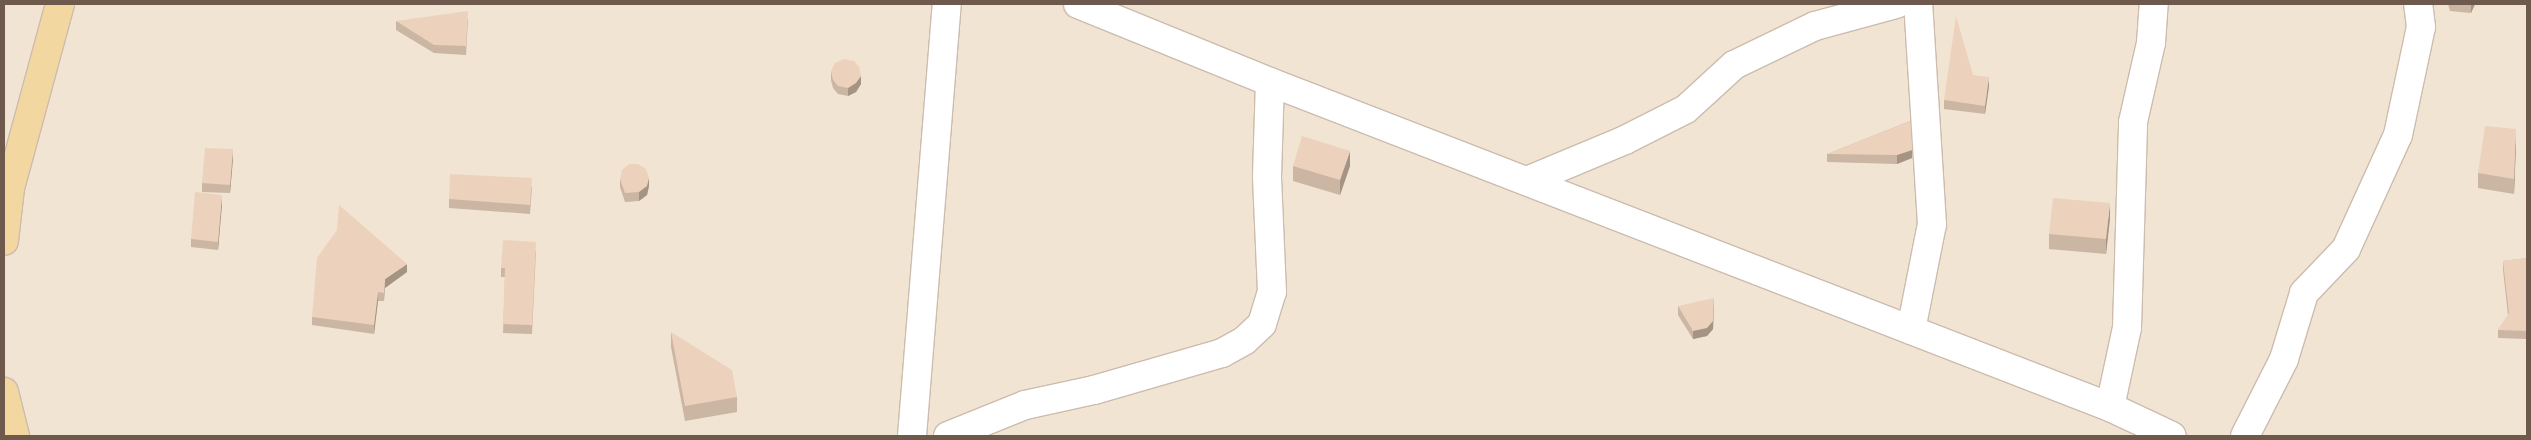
<!DOCTYPE html>
<html>
<head>
<meta charset="utf-8">
<style>
	body { margin:0 }
	#map { position:relative; width:2531px; height:440px; overflow:hidden; background:#faf2e3; font-family:Rubik,sans-serif }
	div>[style] { position:absolute }
	.residential>* { inset:0; background:#f1e4d2 }
	.roads { filter:drop-shadow(1px 0 #ccbcae) drop-shadow(-1px 0 #ccbcae) drop-shadow(0 1px #ccbcae) drop-shadow(0 -1px #ccbcae) }
	.minor>* { height:28px; margin:-14px; padding:0 14px; transform-origin:14px; border-radius:14px; background:#fff }
	.major>* { height:28px; margin:-14px; padding:0 14px; transform-origin:14px; border-radius:14px; background:#f3d7a1 }
	.wall>* { inset:0; background:#cbb5a3 }
	.shaded-wall>* { inset:0; background:#a59384 }
	.building>* { inset:0; background:#ecd2bd }
	span { translate:-50% -50%; white-space:nowrap; text-align:center; line-height:1.15; -webkit-text-stroke:5px #fdf6e9; paint-order:stroke }
	.frame { position:absolute; inset:0; border:5px solid #6f594c; pointer-events:none }
</style>
</head>
<body>
<div id="map">
	<div class="residential">
		<div style="clip-path:polygon(4px 4px,2527px 4px,2527px 436px,4px 436px)"></div>
	</div>
	<div class="roads">
		<div class="minor">
			<div style="left:1078px;top:4px;width:207px;rotate:22.1deg"></div>
			<div style="left:1270px;top:82px;width:901px;rotate:21.15deg"></div>
			<div style="left:2110px;top:407px;width:68px;rotate:25.1deg"></div>
			<div style="left:1527px;top:181px;width:106px;rotate:-22.7deg"></div>
			<div style="left:1625px;top:140px;width:68px;rotate:-26.9deg"></div>
			<div style="left:1686px;top:109px;width:65px;rotate:-42.5deg"></div>
			<div style="left:1734px;top:65px;width:90px;rotate:-25.7deg"></div>
			<div style="left:1815px;top:26px;width:84px;rotate:-15.2deg"></div>
			<div style="left:1911px;top:330px;width:108px;rotate:-78.8deg"></div>
			<div style="left:1932px;top:224px;width:220px;rotate:-93.6deg"></div>
			<div style="left:2110px;top:407px;width:81px;rotate:-77.9deg"></div>
			<div style="left:2127px;top:328px;width:206px;rotate:-88.3deg"></div>
			<div style="left:2133px;top:122px;width:81px;rotate:-77.2deg"></div>
			<div style="left:2151px;top:43px;width:39px;rotate:-86deg"></div>
			<div style="left:912px;top:436px;width:433px;rotate:-85.4deg"></div>
			<div style="left:948px;top:436px;width:83px;rotate:-21.9deg"></div>
			<div style="left:1025px;top:405px;width:71px;rotate:-12.3deg"></div>
			<div style="left:1094px;top:390px;width:133px;rotate:-16.1deg"></div>
			<div style="left:1222px;top:353px;width:26px;rotate:-29deg"></div>
			<div style="left:1245px;top:340px;width:23px;rotate:-43deg"></div>
			<div style="left:1262px;top:324px;width:34px;rotate:-73deg"></div>
			<div style="left:1272px;top:292px;width:116px;rotate:-92.5deg"></div>
			<div style="left:1267px;top:176px;width:94px;rotate:-88.2deg"></div>
			<div style="left:2245px;top:436px;width:86px;rotate:-63.1deg"></div>
			<div style="left:2284px;top:359px;width:69px;rotate:-73.1deg"></div>
			<div style="left:2304px;top:293px;width:61px;rotate:-46.3deg"></div>
			<div style="left:2346px;top:249px;width:125px;rotate:-65.5deg"></div>
			<div style="left:2398px;top:135px;width:110px;rotate:-78deg"></div>
			<div style="left:2421px;top:27px;width:23px;rotate:-97deg"></div>
		</div>
		<div class="major">
			<div style="left:4px;top:241px;width:53px;rotate:-83.5deg"></div>
			<div style="left:10px;top:188px;width:191px;rotate:-74.8deg"></div>
			<div style="left:4px;top:392px;width:45px;rotate:76deg"></div>
		</div>
	</div>
	<div class="wall">
		<div style="clip-path:polygon(2448px 4px,2475px 4px,2471px 13px,2450px 11px)"></div>
		<div style="clip-path:polygon(468px 19px,466px 55px,434px 53px,396px 30px,396px 21px)"></div>
		<div style="clip-path:polygon(831px 71px,861px 84px,856px 92px,848px 96px,838px 94px,833px 88px,831px 80px)"></div>
		<div style="clip-path:polygon(1973px 75px,1989px 86px,1985px 114px,1944px 109px,1944px 100px)"></div>
		<div style="clip-path:polygon(1910px 121px,1912px 158px,1897px 164px,1827px 162px,1827px 154px)"></div>
		<div style="clip-path:polygon(2516px 144px,2514px 194px,2478px 188px,2478px 173px)"></div>
		<div style="clip-path:polygon(233px 158px,230px 193px,202px 192px,202px 183px)"></div>
		<div style="clip-path:polygon(1293px 166px,1350px 166px,1340px 195px,1293px 181px)"></div>
		<div style="clip-path:polygon(620px 179px,649px 186px,647px 195px,639px 201px,625px 202px,620px 187px)"></div>
		<div style="clip-path:polygon(532px 187px,530px 214px,449px 208px,449px 199px)"></div>
		<div style="clip-path:polygon(222px 204px,218px 250px,191px 247px,191px 239px)"></div>
		<div style="clip-path:polygon(2110px 218px,2106px 254px,2049px 249px,2049px 234px)"></div>
		<div style="clip-path:polygon(536px 251px,532px 334px,503px 333px,505px 277px,501px 277px,501px 268px)"></div>
		<div style="clip-path:polygon(2527px 258px,2527px 339px,2498px 338px,2498px 330px,2508px 315px,2503px 270px,2503px 261px)"></div>
		<div style="clip-path:polygon(407px 272px,385px 288px,384px 301px,378px 301px,374px 334px,312px 325px,312px 317px)"></div>
		<div style="clip-path:polygon(1678px 306px,1714px 307px,1713px 329px,1707px 336px,1693px 339px,1678px 315px)"></div>
		<div style="clip-path:polygon(671px 332px,737px 397px,737px 412px,685px 421px,671px 347px)"></div>
	</div>
	<div class="shaded-wall">
		<div style="clip-path:polygon(2471px 4px,2475px 4px,2471px 13px)"></div>
		<div style="clip-path:polygon(861px 76px,861px 84px,856px 92px,848px 96px,848px 88px)"></div>
		<div style="clip-path:polygon(1989px 77px,1989px 86px,1985px 114px,1985px 106px)"></div>
		<div style="clip-path:polygon(2516px 129px,2516px 144px,2514px 194px,2514px 179px)"></div>
		<div style="clip-path:polygon(233px 149px,233px 158px,230px 193px,230px 185px)"></div>
		<div style="clip-path:polygon(1912px 150px,1912px 158px,1897px 164px,1897px 155px)"></div>
		<div style="clip-path:polygon(1350px 151px,1350px 166px,1340px 195px,1340px 180px)"></div>
		<div style="clip-path:polygon(649px 178px,649px 186px,647px 195px,639px 201px,639px 192px)"></div>
		<div style="clip-path:polygon(222px 195px,222px 204px,218px 250px,218px 242px)"></div>
		<div style="clip-path:polygon(2110px 203px,2110px 218px,2106px 254px,2106px 239px)"></div>
		<div style="clip-path:polygon(407px 264px,407px 272px,385px 288px,384px 301px,385px 279px)"></div>
		<div style="clip-path:polygon(378px 292px,378px 301px,374px 334px,374px 325px)"></div>
		<div style="clip-path:polygon(1714px 298px,1713px 329px,1707px 336px,1693px 339px,1693px 331px)"></div>
	</div>
	<div class="building">
		<div style="clip-path:polygon(468px 11px,466px 46px,434px 45px,396px 21px)"></div>
		<div style="clip-path:polygon(1956px 16px,1973px 75px,1989px 77px,1985px 106px,1944px 100px)"></div>
		<div style="clip-path:polygon(844px 59px,854px 61px,859px 67px,861px 76px,856px 83px,848px 88px,838px 86px,833px 80px,831px 71px,835px 63px)"></div>
		<div style="clip-path:polygon(1910px 121px,1912px 150px,1897px 155px,1827px 154px)"></div>
		<div style="clip-path:polygon(2485px 126px,2516px 129px,2514px 179px,2478px 173px)"></div>
		<div style="clip-path:polygon(1302px 136px,1350px 151px,1340px 180px,1293px 166px)"></div>
		<div style="clip-path:polygon(205px 148px,233px 149px,230px 185px,202px 183px)"></div>
		<div style="clip-path:polygon(629px 164px,638px 164px,646px 169px,649px 178px,647px 186px,639px 192px,625px 193px,620px 179px,622px 170px)"></div>
		<div style="clip-path:polygon(450px 174px,532px 178px,530px 205px,449px 199px)"></div>
		<div style="clip-path:polygon(195px 192px,222px 195px,218px 242px,191px 239px)"></div>
		<div style="clip-path:polygon(2053px 198px,2110px 203px,2106px 239px,2049px 234px)"></div>
		<div style="clip-path:polygon(339px 205px,407px 264px,385px 279px,384px 293px,378px 292px,374px 325px,312px 317px,317px 258px,337px 230px)"></div>
		<div style="clip-path:polygon(503px 240px,536px 242px,532px 325px,503px 324px,505px 268px,501px 268px)"></div>
		<div style="clip-path:polygon(2527px 258px,2527px 331px,2498px 330px,2509px 313px,2503px 261px)"></div>
		<div style="clip-path:polygon(1714px 298px,1713px 321px,1707px 328px,1693px 331px,1678px 306px)"></div>
		<div style="clip-path:polygon(671px 332px,732px 370px,737px 397px,685px 406px)"></div>
	</div>
	<div class="frame"></div>
</div>
</body>
</html>
